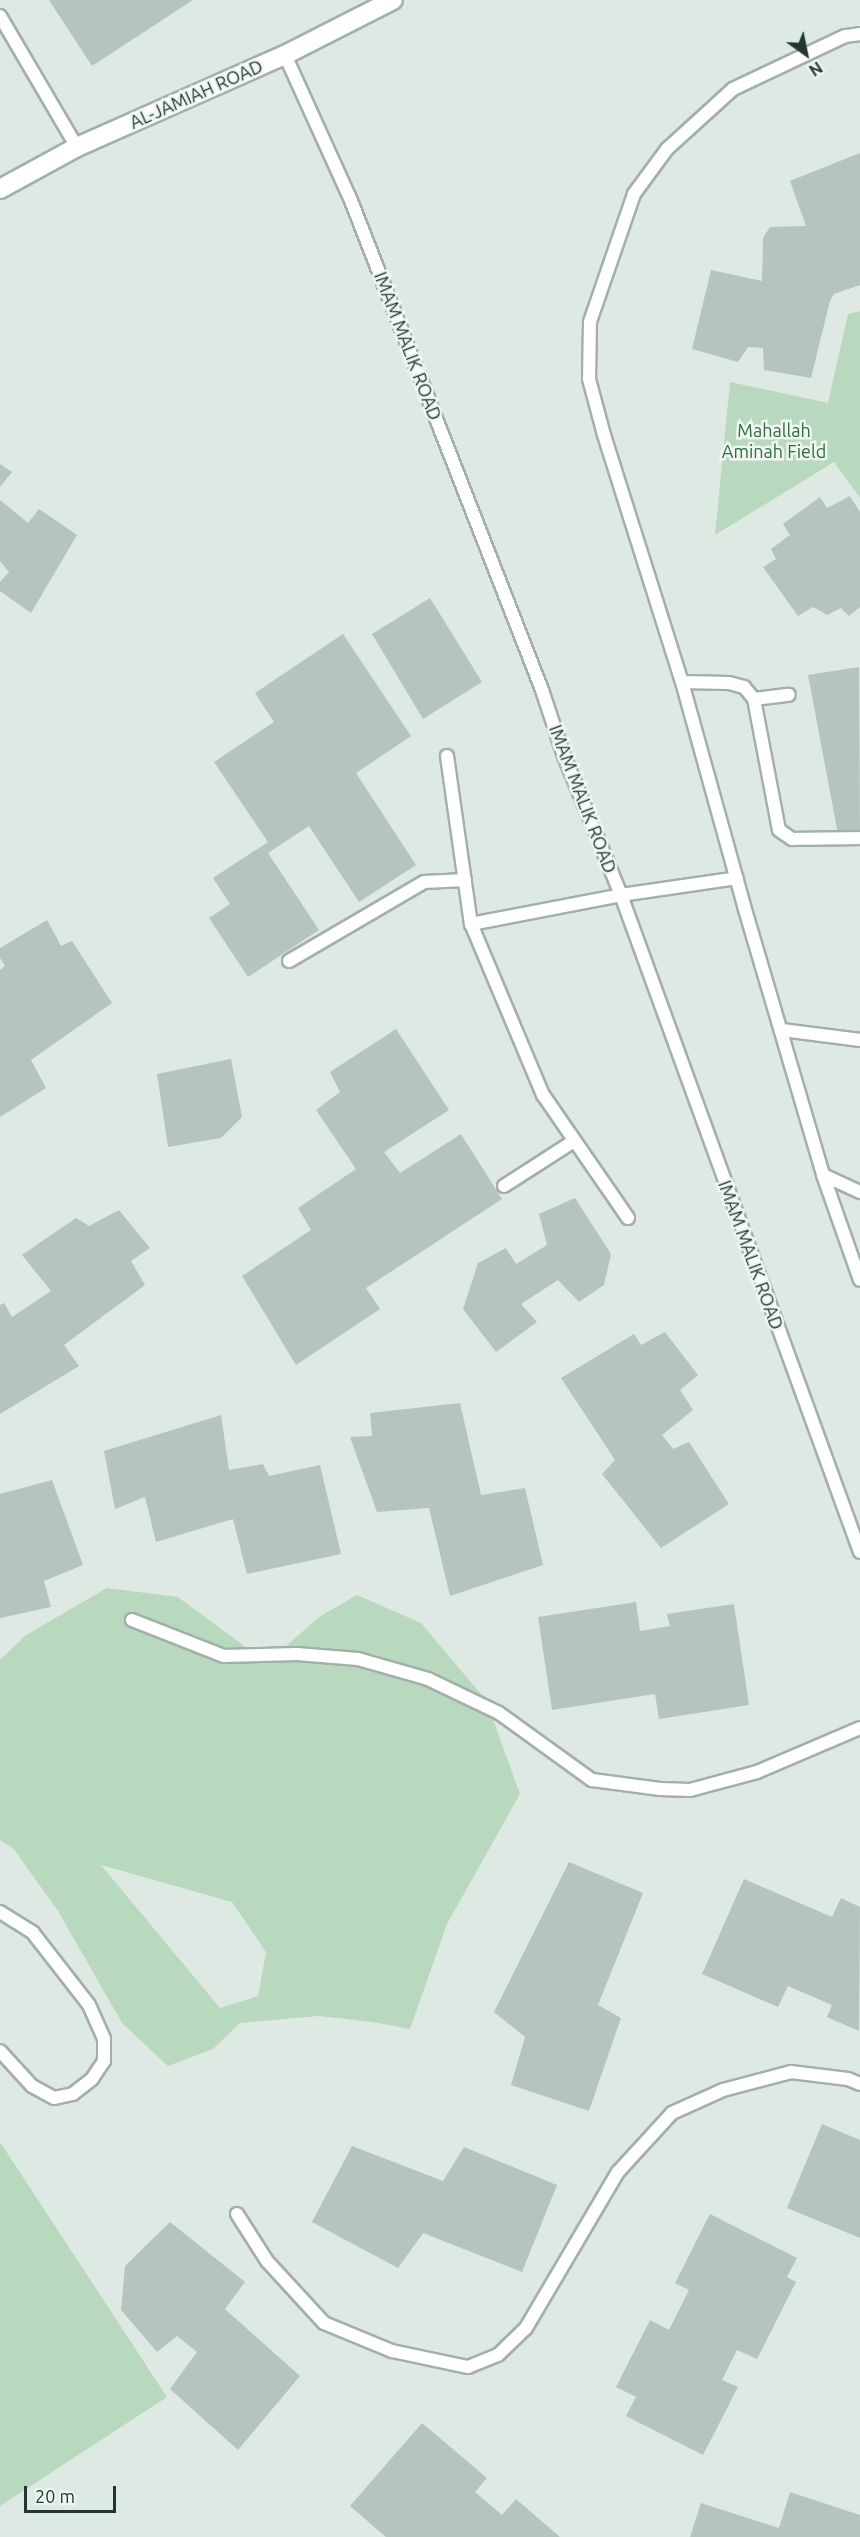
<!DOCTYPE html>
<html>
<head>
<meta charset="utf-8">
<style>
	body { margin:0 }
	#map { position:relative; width:860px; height:2537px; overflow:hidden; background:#dfe9e3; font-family:Ubuntu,sans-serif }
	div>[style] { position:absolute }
	.green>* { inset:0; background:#b9d9be }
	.building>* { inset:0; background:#b5c4bc }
	.roads { filter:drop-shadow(2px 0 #a2b0a9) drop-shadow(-2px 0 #a2b0a9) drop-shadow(0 2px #a2b0a9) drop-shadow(0 -2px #a2b0a9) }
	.lane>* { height:12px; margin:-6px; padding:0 6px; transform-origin:6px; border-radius:6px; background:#fff }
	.secondary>* { height:18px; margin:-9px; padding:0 9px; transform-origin:9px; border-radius:9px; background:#fff }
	span { translate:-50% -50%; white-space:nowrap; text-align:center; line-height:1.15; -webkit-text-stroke:5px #eff6f2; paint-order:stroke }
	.street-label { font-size:18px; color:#21382f }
	.park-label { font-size:18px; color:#2e6c3e }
	.north { position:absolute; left:776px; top:24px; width:60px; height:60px; -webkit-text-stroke:4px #eff6f2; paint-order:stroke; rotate:147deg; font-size:16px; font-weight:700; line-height:24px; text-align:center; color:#21382f }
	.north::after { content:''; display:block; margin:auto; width:21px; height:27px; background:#21382f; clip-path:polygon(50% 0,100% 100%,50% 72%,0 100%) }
	.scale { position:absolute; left:24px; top:2486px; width:92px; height:27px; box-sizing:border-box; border:3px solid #21382f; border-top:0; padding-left:8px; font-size:18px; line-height:21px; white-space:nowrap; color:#21382f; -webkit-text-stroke:4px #eff6f2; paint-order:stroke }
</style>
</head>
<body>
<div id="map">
	<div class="green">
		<div style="clip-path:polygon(860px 311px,860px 498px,834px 462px,715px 535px,730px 382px,828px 403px,848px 314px)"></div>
		<div style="clip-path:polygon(evenodd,107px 1588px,178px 1597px,267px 1663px,319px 1617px,357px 1595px,421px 1623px,486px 1700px,520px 1794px,447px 1924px,410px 2029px,372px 2022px,319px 2016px,240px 2023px,213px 2049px,168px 2066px,122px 2023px,58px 1911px,13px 1848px,0 1840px,0 1660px,26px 1635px,107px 1588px,101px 1865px,232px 1902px,266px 1952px,258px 1996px,220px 2008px,101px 1865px)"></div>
		<div style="clip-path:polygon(0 2142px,167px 2397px,0 2506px)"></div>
	</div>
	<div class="building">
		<div style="clip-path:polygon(49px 0,193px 0,92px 66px)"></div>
		<div style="clip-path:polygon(860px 153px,860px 285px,834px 294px,830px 301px,811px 378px,764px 370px,763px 348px,748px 347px,738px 362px,692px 349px,711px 270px,762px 281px,763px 238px,770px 227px,806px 226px,790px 181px)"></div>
		<div style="clip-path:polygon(0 464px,12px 472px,0 487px)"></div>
		<div style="clip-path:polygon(850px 496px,860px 512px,860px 607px,849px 616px,841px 608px,827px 615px,813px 607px,798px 616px,763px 567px,776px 559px,771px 549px,790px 535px,783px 524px,820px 497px,827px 508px)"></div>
		<div style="clip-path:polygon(0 500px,28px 523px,39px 509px,77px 535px,31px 613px,0 591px,0 582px,9px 572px,0 561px)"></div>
		<div style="clip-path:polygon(430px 598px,482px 682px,423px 719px,372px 634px)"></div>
		<div style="clip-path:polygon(343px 634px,411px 736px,356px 773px,416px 865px,359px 902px,309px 826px,268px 853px,319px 930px,248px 977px,209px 918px,230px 904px,213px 878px,268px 842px,214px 762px,274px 722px,255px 693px)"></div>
		<div style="clip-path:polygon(859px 667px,860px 830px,838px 834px,808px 675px)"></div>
		<div style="clip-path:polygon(47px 920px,61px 946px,72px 941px,112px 1003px,31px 1060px,46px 1088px,0 1117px,0 970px,5px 966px,0 958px,0 948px)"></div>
		<div style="clip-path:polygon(396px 1029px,449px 1110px,384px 1152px,400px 1173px,461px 1134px,502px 1199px,366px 1288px,380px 1309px,296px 1365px,242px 1276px,311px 1230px,298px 1208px,356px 1169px,316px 1110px,340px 1092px,330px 1072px)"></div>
		<div style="clip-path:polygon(231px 1059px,242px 1117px,221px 1138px,168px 1147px,157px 1074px)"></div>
		<div style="clip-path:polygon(575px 1198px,611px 1254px,604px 1285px,579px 1302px,558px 1280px,521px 1304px,537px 1322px,496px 1352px,463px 1309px,478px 1263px,506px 1248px,516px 1264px,547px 1245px,539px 1214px)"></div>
		<div style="clip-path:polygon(119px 1210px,150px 1248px,131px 1261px,145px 1285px,64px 1345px,79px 1366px,0 1414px,0 1305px,4px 1303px,12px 1317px,51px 1291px,22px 1255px,76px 1218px,89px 1226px)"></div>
		<div style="clip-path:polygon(665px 1332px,698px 1375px,680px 1390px,693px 1410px,662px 1435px,673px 1449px,689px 1442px,729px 1504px,661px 1548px,602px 1474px,615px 1460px,561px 1378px,634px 1334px,641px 1345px)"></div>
		<div style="clip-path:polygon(460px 1403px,481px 1495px,525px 1488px,543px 1565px,450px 1596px,429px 1508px,377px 1512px,350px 1437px,372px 1436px,370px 1413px)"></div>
		<div style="clip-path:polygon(221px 1415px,229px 1470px,263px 1464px,269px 1476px,320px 1465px,341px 1554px,247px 1574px,233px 1519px,156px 1542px,145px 1497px,115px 1509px,104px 1451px)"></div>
		<div style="clip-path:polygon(52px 1480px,83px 1565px,44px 1581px,51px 1607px,0 1618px,0 1494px)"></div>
		<div style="clip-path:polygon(636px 1602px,640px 1631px,670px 1626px,667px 1614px,734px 1604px,749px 1705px,659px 1719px,655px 1694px,552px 1710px,538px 1617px)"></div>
		<div style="clip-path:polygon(569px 1862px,643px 1893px,598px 2005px,621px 2018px,589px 2111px,511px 2085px,525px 2037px,494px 2012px)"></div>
		<div style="clip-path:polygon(744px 1879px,832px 1917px,841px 1898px,860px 1907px,859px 2031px,827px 2017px,832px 2005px,788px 1986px,778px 2007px,702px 1974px)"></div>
		<div style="clip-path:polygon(822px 2124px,860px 2140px,860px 2238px,787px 2208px)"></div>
		<div style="clip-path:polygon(352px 2146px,443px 2181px,464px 2147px,557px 2185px,522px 2272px,423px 2233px,398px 2268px,312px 2222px)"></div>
		<div style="clip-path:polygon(710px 2214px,797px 2258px,787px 2277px,796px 2282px,757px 2359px,737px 2350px,722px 2380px,738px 2387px,703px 2455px,626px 2416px,636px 2397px,616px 2387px,650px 2320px,669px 2330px,689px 2290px,675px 2283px)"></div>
		<div style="clip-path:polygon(170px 2222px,245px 2282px,225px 2309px,300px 2376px,238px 2450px,170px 2389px,197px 2352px,177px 2336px,157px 2352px,121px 2310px,125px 2266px)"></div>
		<div style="clip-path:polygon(422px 2423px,487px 2478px,475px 2492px,502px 2515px,516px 2499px,560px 2537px,386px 2537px,350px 2506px)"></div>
		<div style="clip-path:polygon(790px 2492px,860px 2515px,860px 2537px,690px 2537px,701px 2503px,779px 2528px)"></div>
	</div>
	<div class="roads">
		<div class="lane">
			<div style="left:0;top:16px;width:152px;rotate:59.6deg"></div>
			<div style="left:860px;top:34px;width:15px;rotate:172deg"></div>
			<div style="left:845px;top:36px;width:124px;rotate:154.7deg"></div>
			<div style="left:733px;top:89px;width:89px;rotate:137.7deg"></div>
			<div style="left:667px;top:149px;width:56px;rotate:126.3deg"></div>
			<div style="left:634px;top:194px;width:135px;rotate:109deg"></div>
			<div style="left:590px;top:322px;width:57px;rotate:91deg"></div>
			<div style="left:589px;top:379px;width:58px;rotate:75deg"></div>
			<div style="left:604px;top:435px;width:259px;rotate:72.5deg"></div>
			<div style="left:682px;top:682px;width:232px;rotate:74.5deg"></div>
			<div style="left:744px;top:906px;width:280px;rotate:73.6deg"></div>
			<div style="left:823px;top:1175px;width:111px;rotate:70.6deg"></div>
			<div style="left:285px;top:55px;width:157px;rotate:65.6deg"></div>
			<div style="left:350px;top:198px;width:528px;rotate:68.68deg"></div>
			<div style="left:542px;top:690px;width:70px;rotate:71.6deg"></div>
			<div style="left:564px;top:756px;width:150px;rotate:67.7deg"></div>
			<div style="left:621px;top:895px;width:699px;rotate:70.01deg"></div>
			<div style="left:682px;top:682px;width:47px;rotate:1.2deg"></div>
			<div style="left:729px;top:683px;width:16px;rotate:15deg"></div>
			<div style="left:744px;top:687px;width:16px;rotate:50deg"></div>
			<div style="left:754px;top:699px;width:133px;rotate:79.2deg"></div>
			<div style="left:779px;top:830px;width:16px;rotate:35deg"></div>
			<div style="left:792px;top:839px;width:68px;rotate:-0.8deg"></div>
			<div style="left:754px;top:699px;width:35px;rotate:-7deg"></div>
			<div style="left:447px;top:756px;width:170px;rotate:81.9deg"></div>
			<div style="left:289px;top:961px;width:156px;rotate:-30.3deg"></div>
			<div style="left:424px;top:882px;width:41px;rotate:-2.8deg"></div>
			<div style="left:782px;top:1030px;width:79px;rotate:7.3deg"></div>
			<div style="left:823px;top:1175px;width:41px;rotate:24.7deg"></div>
			<div style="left:504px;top:1186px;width:83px;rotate:-32.7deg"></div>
			<div style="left:628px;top:1218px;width:150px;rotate:-124.6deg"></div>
			<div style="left:543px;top:1095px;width:186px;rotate:-112.8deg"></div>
			<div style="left:471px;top:924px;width:153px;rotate:-10.9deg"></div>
			<div style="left:621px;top:895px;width:117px;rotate:-8.3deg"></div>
			<div style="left:132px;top:1620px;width:99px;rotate:21.4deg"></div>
			<div style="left:224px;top:1656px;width:73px;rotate:-1.6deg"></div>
			<div style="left:297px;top:1654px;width:61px;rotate:4.7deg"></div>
			<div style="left:358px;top:1659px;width:73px;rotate:15.9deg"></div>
			<div style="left:428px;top:1679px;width:79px;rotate:25.6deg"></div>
			<div style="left:499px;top:1713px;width:115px;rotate:35.8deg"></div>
			<div style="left:592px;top:1780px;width:69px;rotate:7.5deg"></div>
			<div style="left:660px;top:1789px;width:30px;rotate:2deg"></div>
			<div style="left:690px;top:1790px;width:69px;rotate:-15deg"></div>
			<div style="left:757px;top:1772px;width:112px;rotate:-23.1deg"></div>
			<div style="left:0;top:1912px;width:39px;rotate:32deg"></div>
			<div style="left:33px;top:1933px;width:91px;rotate:52.1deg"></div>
			<div style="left:89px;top:2005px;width:37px;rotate:66deg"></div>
			<div style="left:104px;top:2039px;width:22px;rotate:90deg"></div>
			<div style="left:104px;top:2061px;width:22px;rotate:124deg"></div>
			<div style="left:92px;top:2079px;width:24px;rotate:142deg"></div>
			<div style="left:73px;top:2094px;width:19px;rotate:168deg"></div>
			<div style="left:54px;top:2098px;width:25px;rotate:-151deg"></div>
			<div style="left:32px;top:2086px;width:47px;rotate:-132.4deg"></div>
			<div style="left:237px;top:2214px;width:56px;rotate:57.4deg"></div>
			<div style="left:267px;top:2261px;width:84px;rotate:47.4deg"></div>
			<div style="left:324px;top:2323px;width:74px;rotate:22.4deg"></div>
			<div style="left:392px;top:2351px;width:78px;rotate:11.9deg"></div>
			<div style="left:468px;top:2367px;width:32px;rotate:-22deg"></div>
			<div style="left:498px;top:2355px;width:39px;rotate:-44deg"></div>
			<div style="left:526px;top:2328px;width:181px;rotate:-59.5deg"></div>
			<div style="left:618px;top:2172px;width:80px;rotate:-47.5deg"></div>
			<div style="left:672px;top:2113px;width:56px;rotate:-24.3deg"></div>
			<div style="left:723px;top:2090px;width:70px;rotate:-14.8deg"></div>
			<div style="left:791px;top:2072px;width:57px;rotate:7deg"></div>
			<div style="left:848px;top:2079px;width:13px;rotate:23deg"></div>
		</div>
		<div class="secondary">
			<div style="left:0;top:189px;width:88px;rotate:-28.6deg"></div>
			<div style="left:77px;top:147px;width:227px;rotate:-23.9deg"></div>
			<div style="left:285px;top:55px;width:121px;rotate:-27deg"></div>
		</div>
	</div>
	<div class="street-label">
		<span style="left:196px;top:94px;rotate:-24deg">AL-JAMIAH ROAD</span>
		<span style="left:408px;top:346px;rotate:69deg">IMAM MALIK ROAD</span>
		<span style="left:583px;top:799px;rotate:69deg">IMAM MALIK ROAD</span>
		<span style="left:751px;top:1255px;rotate:70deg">IMAM MALIK ROAD</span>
	</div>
	<div class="park-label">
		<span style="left:774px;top:441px">Mahallah<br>Aminah Field</span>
	</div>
	<div class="north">N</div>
	<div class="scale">20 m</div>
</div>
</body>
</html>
